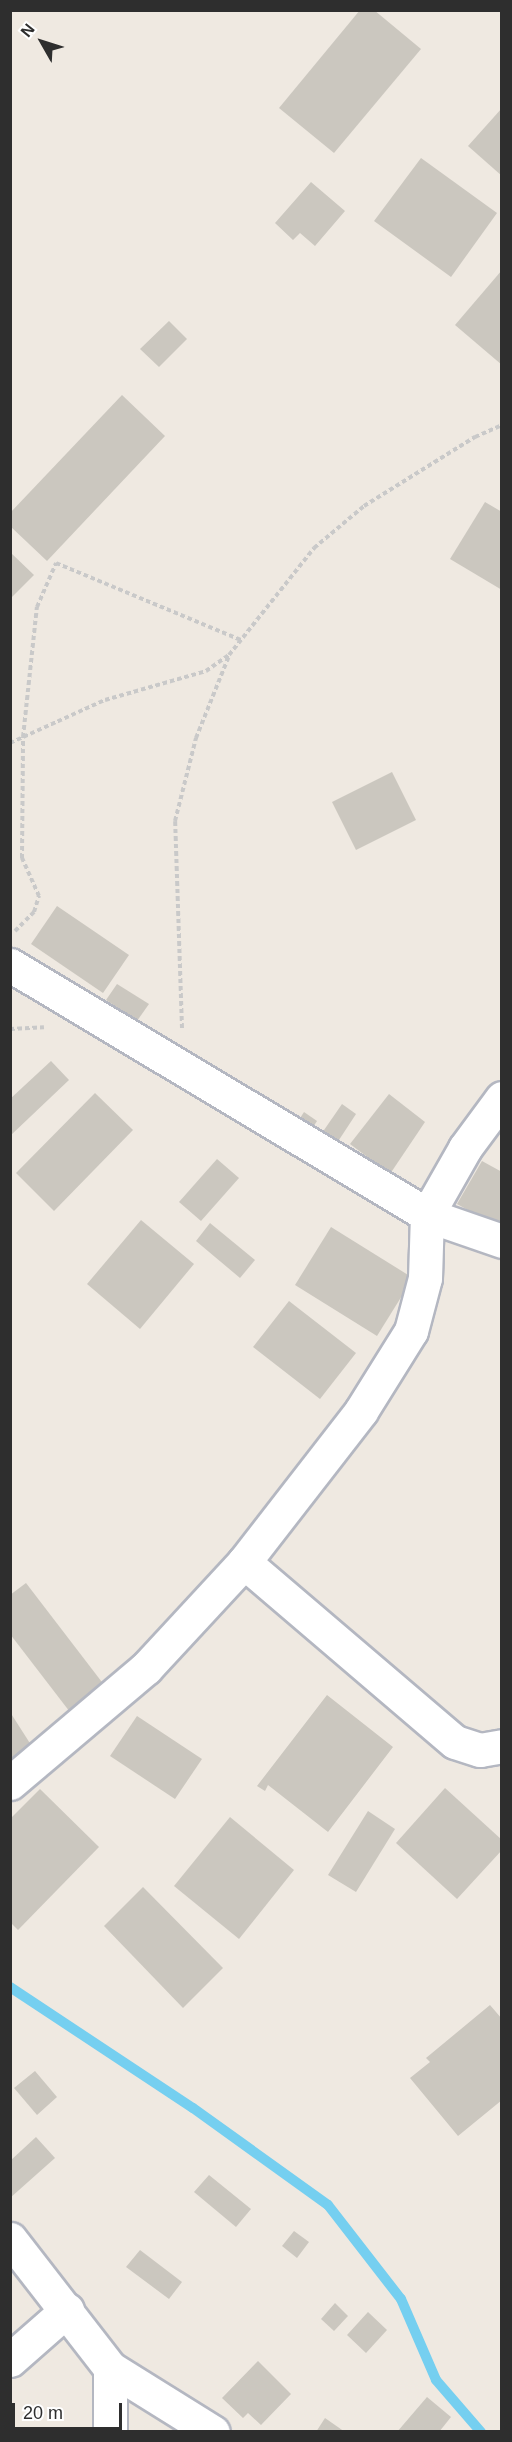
<!DOCTYPE html>
<html>
<head>
<meta charset="utf-8">
<style>
	body { margin:0 }
	#map { position:relative; width:512px; height:2442px; overflow:hidden; background:#efe9e1; font-family:Helvetica,sans-serif }
	div>[style] { position:absolute }
	.stream>* { height:10px; margin:-5px; padding:0 5px; transform-origin:5px; border-radius:5px; background:#75cff0 }
	.building>* { inset:0; background:#cbc7bf }
	.path>* { height:4px; margin-top:-2px; transform-origin:0; background:repeating-linear-gradient(90deg,#c9c9c9 0 4.5px,transparent 0 7.5px) }
	.roads { filter:drop-shadow(2px 0 #b4b7c1) drop-shadow(-2px 0 #b4b7c1) drop-shadow(0 2px #b4b7c1) drop-shadow(0 -2px #b4b7c1) }
	.minor>* { height:33px; margin:-16.5px; padding:0 16.5px; transform-origin:16.5px; border-radius:16.5px; background:#fff }
	span { translate:-50% -50%; white-space:nowrap; text-align:center; line-height:1.15; -webkit-text-stroke:4.5px #fff; paint-order:stroke }
	.frame { position:absolute; inset:0; border:12px solid #2e2e2e; pointer-events:none }
	.north { position:absolute; left:12px; top:12px; width:60px; height:60px; -webkit-text-stroke:4px #fff; paint-order:stroke; rotate:309deg; font-size:16px; font-weight:700; line-height:24px; text-align:center; color:#2e2e2e }
	.north::after { content:''; display:block; margin:auto; width:21px; height:27px; background:#2e2e2e; clip-path:polygon(50% 0,100% 100%,50% 72%,0 100%) }
	.scale { position:absolute; left:12px; top:2403px; width:110px; height:27px; box-sizing:border-box; border:3px solid #2e2e2e; border-top:0; padding-left:8px; font-size:18px; line-height:21px; white-space:nowrap; color:#2e2e2e; -webkit-text-stroke:4px #fff; paint-order:stroke }
</style>
</head>
<body>
<div id="map">
	<div class="stream">
		<div style="left:10px;top:1987px;width:219px;rotate:33.5deg"></div>
		<div style="left:193px;top:2108px;width:166px;rotate:35.7deg"></div>
		<div style="left:328px;top:2205px;width:119px;rotate:52.2deg"></div>
		<div style="left:401px;top:2299px;width:88px;rotate:66.6deg"></div>
		<div style="left:436px;top:2380px;width:69px;rotate:49.1deg"></div>
	</div>
	<div class="building">
		<div style="clip-path:polygon(360px 10px,374px 10px,421px 49px,334px 153px,279px 108px)"></div>
		<div style="clip-path:polygon(502px 108px,502px 176px,468px 146px)"></div>
		<div style="clip-path:polygon(421px 158px,497px 213px,451px 277px,374px 221px)"></div>
		<div style="clip-path:polygon(311px 182px,345px 211px,315px 246px,300px 233px,293px 240px,275px 223px)"></div>
		<div style="clip-path:polygon(502px 270px,502px 365px,455px 325px)"></div>
		<div style="clip-path:polygon(169px 321px,187px 339px,159px 367px,140px 349px)"></div>
		<div style="clip-path:polygon(122px 395px,165px 436px,47px 561px,10px 526px,10px 513px)"></div>
		<div style="clip-path:polygon(485px 502px,502px 512px,502px 590px,450px 559px)"></div>
		<div style="clip-path:polygon(10px 552px,34px 575px,10px 599px)"></div>
		<div style="clip-path:polygon(392px 772px,416px 820px,356px 850px,332px 802px)"></div>
		<div style="clip-path:polygon(57px 906px,129px 955px,103px 993px,31px 944px)"></div>
		<div style="clip-path:polygon(117px 984px,149px 1004px,137px 1021px,106px 1000px)"></div>
		<div style="clip-path:polygon(51px 1061px,69px 1080px,10px 1136px,10px 1099px)"></div>
		<div style="clip-path:polygon(95px 1093px,133px 1130px,54px 1211px,16px 1173px)"></div>
		<div style="clip-path:polygon(389px 1094px,425px 1122px,390px 1174px,350px 1144px)"></div>
		<div style="clip-path:polygon(342px 1104px,356px 1114px,337px 1143px,322px 1133px)"></div>
		<div style="clip-path:polygon(304px 1112px,317px 1121px,308px 1135px,295px 1126px)"></div>
		<div style="clip-path:polygon(217px 1159px,239px 1178px,201px 1221px,179px 1202px)"></div>
		<div style="clip-path:polygon(482px 1161px,502px 1172px,502px 1229px,457px 1204px)"></div>
		<div style="clip-path:polygon(141px 1220px,194px 1264px,140px 1329px,87px 1284px)"></div>
		<div style="clip-path:polygon(210px 1223px,255px 1260px,240px 1278px,196px 1241px)"></div>
		<div style="clip-path:polygon(331px 1227px,413px 1278px,377px 1336px,295px 1285px)"></div>
		<div style="clip-path:polygon(289px 1301px,356px 1353px,320px 1399px,253px 1347px)"></div>
		<div style="clip-path:polygon(26px 1583px,108px 1690px,73px 1716px,10px 1634px,10px 1595px)"></div>
		<div style="clip-path:polygon(327px 1695px,393px 1747px,328px 1832px,268px 1785px,265px 1791px,257px 1786px)"></div>
		<div style="clip-path:polygon(10px 1712px,33px 1748px,10px 1762px)"></div>
		<div style="clip-path:polygon(137px 1716px,202px 1759px,175px 1799px,110px 1756px)"></div>
		<div style="clip-path:polygon(445px 1788px,502px 1840px,502px 1850px,457px 1899px,396px 1843px)"></div>
		<div style="clip-path:polygon(40px 1789px,99px 1847px,18px 1930px,10px 1922px,10px 1819px)"></div>
		<div style="clip-path:polygon(368px 1811px,395px 1829px,356px 1892px,328px 1875px)"></div>
		<div style="clip-path:polygon(230px 1817px,294px 1870px,239px 1939px,174px 1886px)"></div>
		<div style="clip-path:polygon(143px 1887px,223px 1968px,183px 2008px,104px 1926px)"></div>
		<div style="clip-path:polygon(490px 2005px,502px 2019px,502px 2100px,458px 2136px,410px 2078px,430px 2062px,426px 2058px)"></div>
		<div style="clip-path:polygon(35px 2071px,57px 2097px,37px 2115px,14px 2088px)"></div>
		<div style="clip-path:polygon(36px 2137px,55px 2158px,10px 2198px,10px 2161px)"></div>
		<div style="clip-path:polygon(209px 2175px,251px 2209px,236px 2227px,194px 2192px)"></div>
		<div style="clip-path:polygon(294px 2231px,309px 2242px,297px 2258px,282px 2246px)"></div>
		<div style="clip-path:polygon(140px 2250px,182px 2282px,169px 2299px,126px 2267px)"></div>
		<div style="clip-path:polygon(335px 2303px,348px 2316px,334px 2331px,321px 2319px)"></div>
		<div style="clip-path:polygon(368px 2312px,387px 2330px,366px 2353px,347px 2335px)"></div>
		<div style="clip-path:polygon(258px 2361px,291px 2394px,261px 2425px,248px 2413px,243px 2418px,222px 2398px)"></div>
		<div style="clip-path:polygon(427px 2397px,451px 2417px,439px 2432px,397px 2432px)"></div>
		<div style="clip-path:polygon(325px 2418px,345px 2432px,316px 2432px)"></div>
	</div>
	<div class="path">
		<div style="left:10px;top:743px;width:104px;rotate:-24.4deg"></div>
		<div style="left:105px;top:700px;width:105px;rotate:-16deg"></div>
		<div style="left:206px;top:671px;width:28px;rotate:-35deg"></div>
		<div style="left:229px;top:655px;width:137px;rotate:-51.5deg"></div>
		<div style="left:314px;top:548px;width:65px;rotate:-40deg"></div>
		<div style="left:364px;top:506px;width:131px;rotate:-31.9deg"></div>
		<div style="left:475px;top:437px;width:30px;rotate:-24deg"></div>
		<div style="left:15px;top:931px;width:27px;rotate:-45deg"></div>
		<div style="left:34px;top:912px;width:17px;rotate:-73deg"></div>
		<div style="left:39px;top:896px;width:42px;rotate:-114.1deg"></div>
		<div style="left:22px;top:858px;width:121px;rotate:-89.5deg"></div>
		<div style="left:23px;top:737px;width:131px;rotate:-83.9deg"></div>
		<div style="left:37px;top:607px;width:48px;rotate:-66.6deg"></div>
		<div style="left:56px;top:563px;width:200px;rotate:22.6deg"></div>
		<div style="left:182px;top:1028px;width:207px;rotate:-91.9deg"></div>
		<div style="left:175px;top:821px;width:86px;rotate:-75.8deg"></div>
		<div style="left:196px;top:738px;width:88px;rotate:-68.1deg"></div>
		<div style="left:10px;top:1029px;width:34px;rotate:-3deg"></div>
	</div>
	<div class="roads">
		<div class="minor">
			<div style="left:10px;top:965px;width:486px;rotate:30.9deg"></div>
			<div style="left:427px;top:1215px;width:79px;rotate:19.1deg"></div>
			<div style="left:244px;top:1562px;width:277px;rotate:40.5deg"></div>
			<div style="left:455px;top:1742px;width:26px;rotate:18deg"></div>
			<div style="left:480px;top:1750px;width:22px;rotate:-10deg"></div>
			<div style="left:10px;top:1783px;width:178px;rotate:-40.2deg"></div>
			<div style="left:146px;top:1668px;width:144px;rotate:-47.2deg"></div>
			<div style="left:244px;top:1562px;width:191px;rotate:-52.2deg"></div>
			<div style="left:361px;top:1411px;width:94px;rotate:-58deg"></div>
			<div style="left:411px;top:1331px;width:55px;rotate:-75.2deg"></div>
			<div style="left:425px;top:1278px;width:63px;rotate:-88.2deg"></div>
			<div style="left:427px;top:1215px;width:77px;rotate:-60.4deg"></div>
			<div style="left:465px;top:1148px;width:62px;rotate:-53.5deg"></div>
			<div style="left:10px;top:2239px;width:163px;rotate:52.2deg"></div>
			<div style="left:110px;top:2368px;width:121px;rotate:31.9deg"></div>
			<div style="left:10px;top:2360px;width:76px;rotate:-41.3deg"></div>
			<div style="left:110px;top:2432px;width:64px;rotate:-90deg"></div>
		</div>
	</div>
	<div class="frame"></div>
	<div class="north">N</div>
	<div class="scale">20 m</div>
</div>
</body>
</html>
